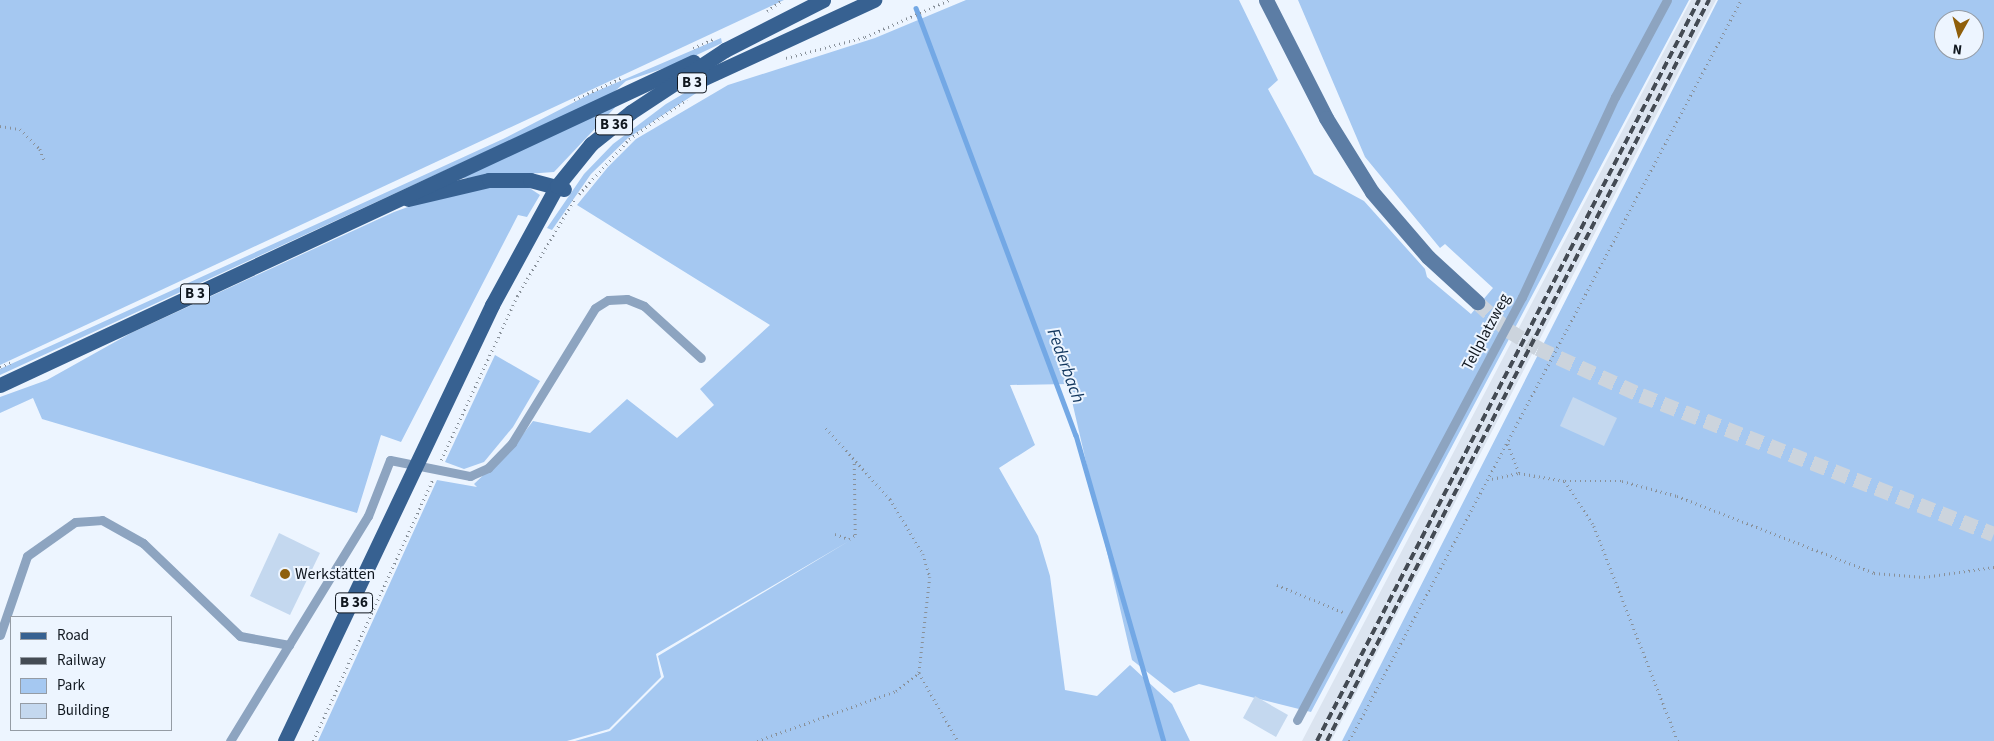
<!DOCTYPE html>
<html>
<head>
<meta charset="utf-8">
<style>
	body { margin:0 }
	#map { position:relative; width:1994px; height:741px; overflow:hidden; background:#edf5ff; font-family:"Source Sans 3",sans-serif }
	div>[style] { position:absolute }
	.built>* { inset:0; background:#dbe4f0 }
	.green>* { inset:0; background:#a5c8f1 }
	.stream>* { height:4.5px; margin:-2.25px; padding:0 2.25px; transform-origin:2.25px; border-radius:2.25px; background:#73a8e5 }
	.building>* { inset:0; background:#c4d8ef }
	.secondary-tunnel>* { height:15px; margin-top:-7.5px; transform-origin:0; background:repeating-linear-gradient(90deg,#ccd4dd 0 15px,transparent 0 23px) }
	.path>* { height:2.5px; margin-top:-1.25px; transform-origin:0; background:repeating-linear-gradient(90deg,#89919a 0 1px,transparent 0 5px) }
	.lane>* { height:9px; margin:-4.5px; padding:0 4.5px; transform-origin:4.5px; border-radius:4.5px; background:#8da4c0 }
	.secondary>* { height:15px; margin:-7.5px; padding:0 7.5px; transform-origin:7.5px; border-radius:7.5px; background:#5c7da5 }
	.primary>* { height:15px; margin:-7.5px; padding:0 7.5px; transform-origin:7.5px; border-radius:7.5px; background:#376191 }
	.rail>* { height:4px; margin-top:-2px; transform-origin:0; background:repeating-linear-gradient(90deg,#444b54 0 8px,transparent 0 12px) }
	.dots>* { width:14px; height:14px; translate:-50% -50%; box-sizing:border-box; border:2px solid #edf5ff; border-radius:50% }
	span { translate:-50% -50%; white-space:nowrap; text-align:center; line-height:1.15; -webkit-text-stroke:4px #edf5ff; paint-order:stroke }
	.shield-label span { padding:1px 4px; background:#edf5ff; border:1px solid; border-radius:4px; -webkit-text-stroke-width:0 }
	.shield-label { font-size:15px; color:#10171f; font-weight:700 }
	.street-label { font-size:16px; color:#10171f }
	.poi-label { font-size:16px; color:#10171f }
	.left { translate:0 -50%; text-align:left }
	.water-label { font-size:18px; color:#11365e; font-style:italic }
	.legend { position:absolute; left:10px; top:616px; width:162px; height:115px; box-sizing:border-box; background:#edf5ff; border:1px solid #959ca5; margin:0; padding:6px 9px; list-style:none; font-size:15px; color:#10171f }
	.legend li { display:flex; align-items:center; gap:10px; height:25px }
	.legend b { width:25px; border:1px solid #959ca5 }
	.north { position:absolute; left:1934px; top:10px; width:50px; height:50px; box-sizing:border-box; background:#edf5ff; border:1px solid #959ca5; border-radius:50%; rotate:187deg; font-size:14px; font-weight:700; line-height:20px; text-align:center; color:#10171f }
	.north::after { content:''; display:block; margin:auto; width:18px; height:22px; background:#8f5f0b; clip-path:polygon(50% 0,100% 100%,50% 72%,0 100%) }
</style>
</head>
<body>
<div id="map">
	<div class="built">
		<div style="clip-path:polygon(1691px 0,1716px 0,1331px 741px,1302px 741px)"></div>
	</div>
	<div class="green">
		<div style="clip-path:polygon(0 0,784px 0,0 365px)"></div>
		<div style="clip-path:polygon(966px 0,1239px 0,1278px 80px,1268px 89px,1314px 174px,1364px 201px,1425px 269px,1427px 277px,1471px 314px,1493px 288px,1445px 244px,1440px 248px,1365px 157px,1298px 0,1689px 0,1311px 712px,1199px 684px,1174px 693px,1132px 660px,1068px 384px,1010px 385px,1035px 445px,999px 468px,1038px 536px,1050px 576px,1065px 690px,1097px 696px,1130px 665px,1172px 704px,1190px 741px,575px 741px,610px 731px,664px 677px,658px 656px,849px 541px,656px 654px,661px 677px,609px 729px,567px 741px,318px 741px,437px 480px,477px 487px,474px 484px,514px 446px,533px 421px,590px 433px,627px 399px,677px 438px,714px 405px,700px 389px,770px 325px,577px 205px,608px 167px,636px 139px,728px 85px,875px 38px)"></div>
		<div style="clip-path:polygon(evenodd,1718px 0,1994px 0,1994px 741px,1342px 741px,1718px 0,1944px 20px,1974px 20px,1974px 50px,1944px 50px,1944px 20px)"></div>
		<div style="clip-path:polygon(721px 38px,722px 43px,682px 62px,626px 81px,613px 93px,0 375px,0 369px,503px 139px,590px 94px)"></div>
		<div style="clip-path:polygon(715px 75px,713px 82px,628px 138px,591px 174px,552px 230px,547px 228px,584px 174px,613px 144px,666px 104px)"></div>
		<div style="clip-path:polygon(623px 99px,554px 172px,454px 179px)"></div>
		<div style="clip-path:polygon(525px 185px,540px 195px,527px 217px,518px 215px,401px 442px,381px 435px,357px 513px,42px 419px,33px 398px,0 413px,0 397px,47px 380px,131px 333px,394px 212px,455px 190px)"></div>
		<div style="clip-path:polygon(495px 355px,540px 381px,513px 427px,484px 462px,464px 469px,445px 462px)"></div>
	</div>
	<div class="stream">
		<div style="left:916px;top:8px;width:456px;rotate:69.5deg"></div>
		<div style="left:1076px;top:435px;width:318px;rotate:74deg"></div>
	</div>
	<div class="building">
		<div style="clip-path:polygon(1573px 397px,1617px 418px,1604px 446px,1560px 426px)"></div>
		<div style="clip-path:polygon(279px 533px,320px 553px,290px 615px,250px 596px)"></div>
		<div style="clip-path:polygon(1255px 696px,1288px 715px,1276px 737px,1243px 718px)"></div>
	</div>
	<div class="secondary-tunnel">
		<div style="left:1477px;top:302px;width:42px;rotate:42.1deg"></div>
		<div style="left:1508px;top:330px;width:35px;rotate:31deg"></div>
		<div style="left:1538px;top:348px;width:113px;rotate:24.5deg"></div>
		<div style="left:1641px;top:395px;width:379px;rotate:21.5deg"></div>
	</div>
	<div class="path">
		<div style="left:767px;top:11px;width:19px;rotate:-36deg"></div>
		<div style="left:693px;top:48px;width:22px;rotate:-24deg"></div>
		<div style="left:786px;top:58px;width:82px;rotate:-14.9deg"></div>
		<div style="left:865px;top:37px;width:92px;rotate:-23.8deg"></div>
		<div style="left:574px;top:100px;width:54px;rotate:-25.1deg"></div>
		<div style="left:0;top:126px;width:20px;rotate:9deg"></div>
		<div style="left:20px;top:129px;width:28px;rotate:45deg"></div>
		<div style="left:40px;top:149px;width:14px;rotate:69deg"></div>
		<div style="left:579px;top:194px;width:74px;rotate:-47.7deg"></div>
		<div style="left:629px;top:139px;width:70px;rotate:-34.6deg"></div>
		<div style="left:0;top:367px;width:13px;rotate:-23deg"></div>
		<div style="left:826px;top:428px;width:96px;rotate:48deg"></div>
		<div style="left:890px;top:499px;width:64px;rotate:59deg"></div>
		<div style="left:923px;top:554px;width:24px;rotate:73deg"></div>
		<div style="left:930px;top:577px;width:97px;rotate:96.5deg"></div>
		<div style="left:1508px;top:444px;width:31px;rotate:69deg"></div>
		<div style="left:1519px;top:473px;width:47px;rotate:9.9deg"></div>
		<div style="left:1565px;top:481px;width:54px;rotate:57.2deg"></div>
		<div style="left:1594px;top:526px;width:231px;rotate:68.7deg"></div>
		<div style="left:441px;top:460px;width:181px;rotate:-65.1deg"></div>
		<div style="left:517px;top:296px;width:112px;rotate:-59.3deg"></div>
		<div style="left:1492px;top:479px;width:28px;rotate:-13deg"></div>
		<div style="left:1565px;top:481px;width:57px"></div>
		<div style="left:1622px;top:481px;width:57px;rotate:15.3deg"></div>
		<div style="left:1677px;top:496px;width:212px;rotate:21.3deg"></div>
		<div style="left:1874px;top:573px;width:50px;rotate:4.6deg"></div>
		<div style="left:1924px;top:577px;width:71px;rotate:-8.1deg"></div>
		<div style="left:835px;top:534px;width:15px;rotate:20deg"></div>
		<div style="left:849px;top:539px;width:7px;rotate:-34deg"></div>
		<div style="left:855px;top:535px;width:75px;rotate:-90.8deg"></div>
		<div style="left:1277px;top:585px;width:71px;rotate:22.2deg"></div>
		<div style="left:313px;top:741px;width:288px;rotate:-65.4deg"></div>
		<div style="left:757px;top:741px;width:148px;rotate:-19.8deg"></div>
		<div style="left:896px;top:691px;width:29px;rotate:-38deg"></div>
		<div style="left:919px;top:673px;width:78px;rotate:60.2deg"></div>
		<div style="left:1349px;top:741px;width:838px;rotate:-62.12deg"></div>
	</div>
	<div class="lane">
		<div style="left:0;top:635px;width:83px;rotate:-71.1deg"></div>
		<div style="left:27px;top:556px;width:59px;rotate:-35.3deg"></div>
		<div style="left:75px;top:522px;width:27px;rotate:-4deg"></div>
		<div style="left:102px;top:520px;width:47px;rotate:29.3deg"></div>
		<div style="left:143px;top:543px;width:134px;rotate:43.8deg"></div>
		<div style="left:240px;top:636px;width:50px;rotate:10.4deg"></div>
		<div style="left:1297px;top:720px;width:479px;rotate:-62deg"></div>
		<div style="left:1522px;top:297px;width:221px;rotate:-65.1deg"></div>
		<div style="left:1615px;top:97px;width:110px;rotate:-61.8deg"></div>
		<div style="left:230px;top:741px;width:264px;rotate:-58.5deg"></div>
		<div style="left:368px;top:516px;width:60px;rotate:-68.6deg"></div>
		<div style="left:390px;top:460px;width:82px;rotate:11.3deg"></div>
		<div style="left:470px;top:476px;width:20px;rotate:-24deg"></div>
		<div style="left:488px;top:468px;width:35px;rotate:-46deg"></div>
		<div style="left:512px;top:443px;width:158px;rotate:-58.4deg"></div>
		<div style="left:595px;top:308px;width:15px;rotate:-32deg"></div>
		<div style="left:608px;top:300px;width:19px;rotate:-3deg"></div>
		<div style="left:627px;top:299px;width:18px;rotate:22deg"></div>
		<div style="left:644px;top:306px;width:77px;rotate:42.4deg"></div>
	</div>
	<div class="secondary">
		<div style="left:1266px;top:0;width:132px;rotate:63deg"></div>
		<div style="left:1326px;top:118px;width:87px;rotate:58.1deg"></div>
		<div style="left:1372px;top:192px;width:86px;rotate:49.3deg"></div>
		<div style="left:1428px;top:257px;width:67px;rotate:42.6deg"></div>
	</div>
	<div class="primary">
		<div style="left:689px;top:85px;width:204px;rotate:-24.7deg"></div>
		<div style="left:408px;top:199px;width:83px;rotate:-13.2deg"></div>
		<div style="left:489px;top:180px;width:41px"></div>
		<div style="left:530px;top:180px;width:35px;rotate:15deg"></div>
		<div style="left:0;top:385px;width:765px;rotate:-24.99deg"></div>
		<div style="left:285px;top:741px;width:483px;rotate:-64.6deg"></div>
		<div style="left:492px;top:305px;width:136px;rotate:-61.4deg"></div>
		<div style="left:557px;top:186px;width:54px;rotate:-51deg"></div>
		<div style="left:591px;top:144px;width:51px;rotate:-38.7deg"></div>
		<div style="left:631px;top:112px;width:113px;rotate:-33.4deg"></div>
		<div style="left:725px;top:50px;width:110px;rotate:-27deg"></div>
	</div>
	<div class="rail">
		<div style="left:1317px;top:741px;width:834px;rotate:-62.73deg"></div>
		<div style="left:1327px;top:741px;width:834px;rotate:-62.73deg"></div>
	</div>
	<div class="dots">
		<div style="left:285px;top:574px;background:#8f5f0b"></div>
	</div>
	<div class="shield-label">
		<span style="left:692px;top:83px">B 3</span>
		<span style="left:614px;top:125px">B 36</span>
		<span style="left:195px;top:294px">B 3</span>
		<span style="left:354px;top:603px">B 36</span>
	</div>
	<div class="street-label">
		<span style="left:1486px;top:332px;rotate:-62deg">Tellplatzweg</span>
	</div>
	<div class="poi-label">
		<span class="left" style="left:295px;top:574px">Werkstätten</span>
	</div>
	<div class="water-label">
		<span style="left:1065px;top:366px;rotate:70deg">Federbach</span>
	</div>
	<ul class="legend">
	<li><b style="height:6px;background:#376191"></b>Road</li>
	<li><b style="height:6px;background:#444b54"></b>Railway</li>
	<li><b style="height:14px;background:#a5c8f1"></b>Park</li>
	<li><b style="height:14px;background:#c4d8ef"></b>Building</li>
	</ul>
	<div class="north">N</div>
</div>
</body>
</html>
